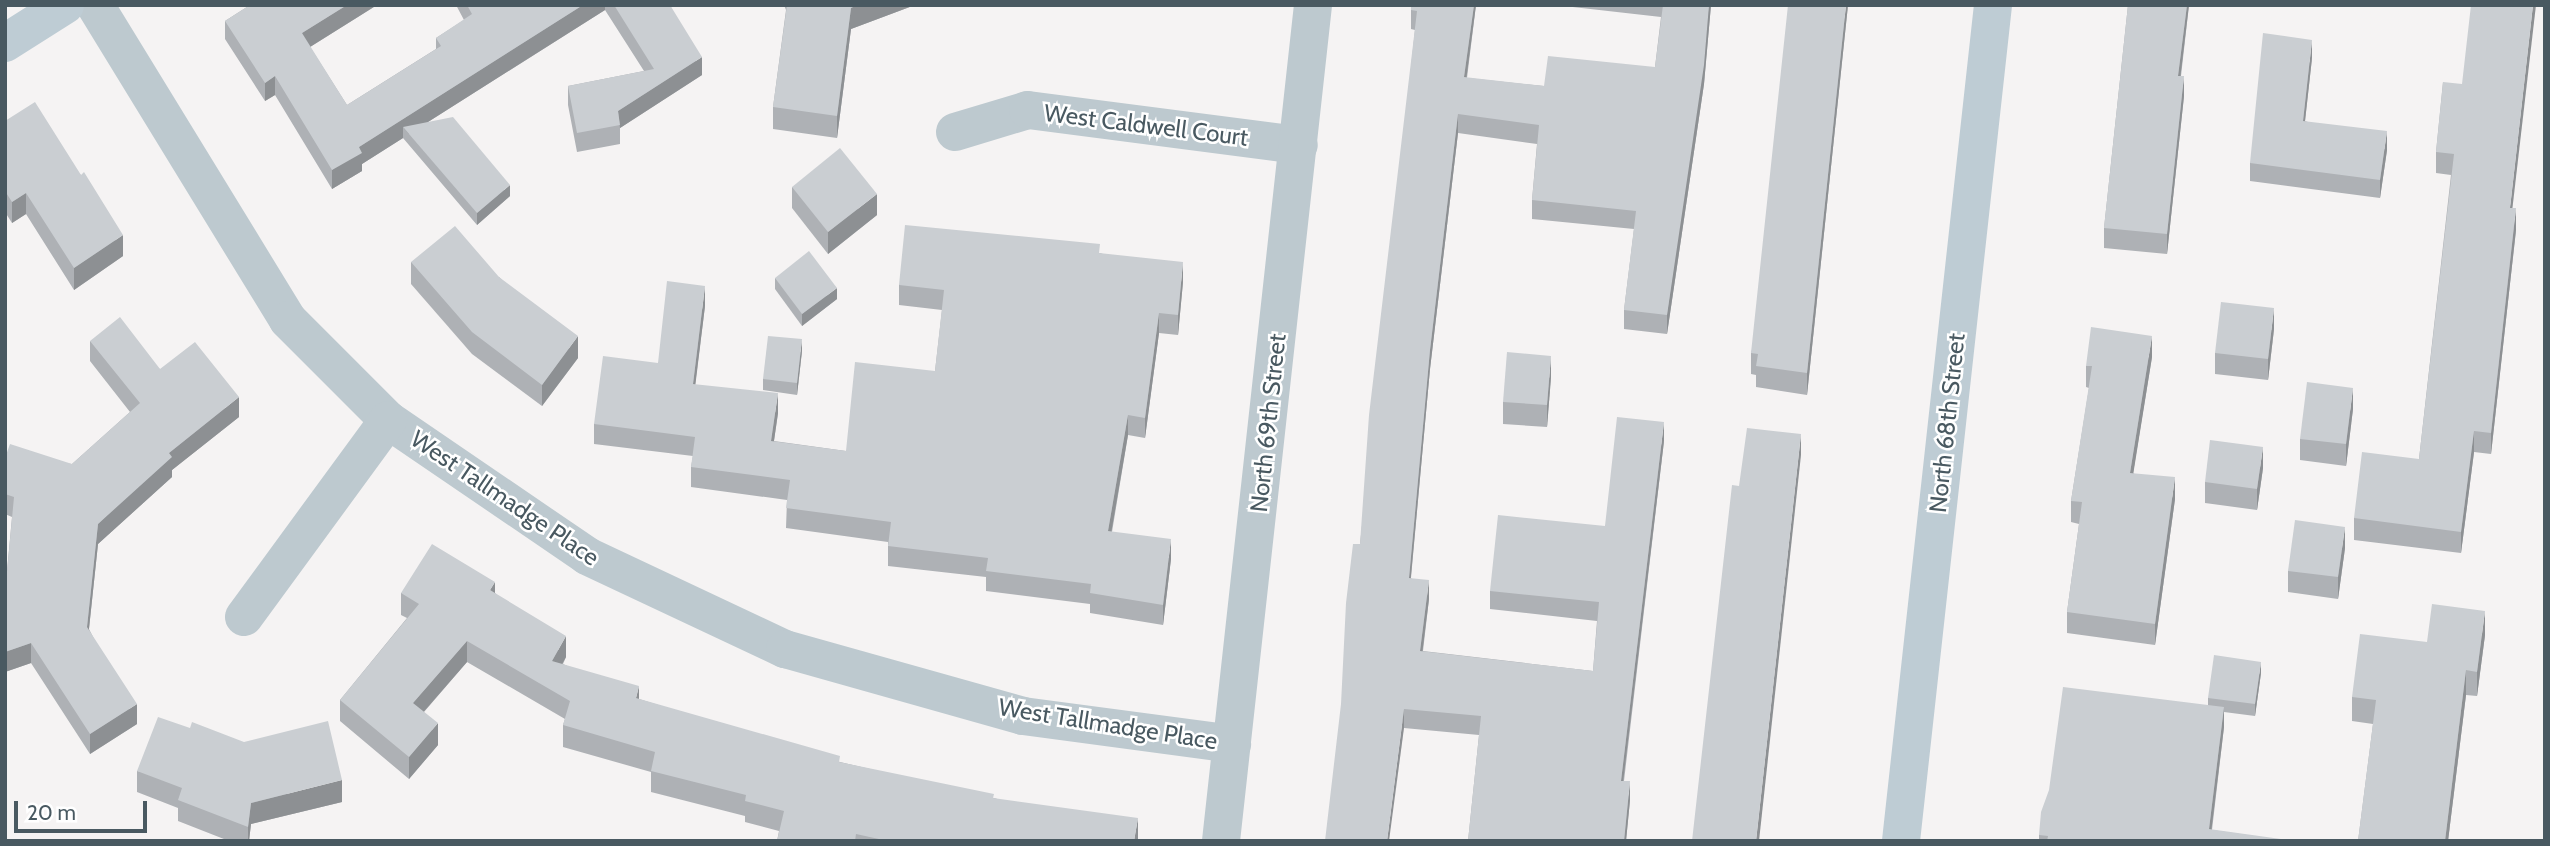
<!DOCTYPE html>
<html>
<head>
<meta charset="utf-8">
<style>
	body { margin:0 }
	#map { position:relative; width:2550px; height:846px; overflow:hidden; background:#f5f3f3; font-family:Cabin,sans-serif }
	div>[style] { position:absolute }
	.street>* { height:38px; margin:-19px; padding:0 19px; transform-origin:19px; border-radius:19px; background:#bdc9cf }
	.secondary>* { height:38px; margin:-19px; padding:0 19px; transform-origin:19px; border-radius:19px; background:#beccd4 }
	.wall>* { inset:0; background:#aeb1b5 }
	.shaded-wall>* { inset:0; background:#8d9093 }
	.building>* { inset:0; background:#caced2 }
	span { translate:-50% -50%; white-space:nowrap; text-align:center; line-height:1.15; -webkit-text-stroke:5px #fff; paint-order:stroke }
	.street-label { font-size:24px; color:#495961 }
	.frame { position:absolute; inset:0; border:7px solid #495961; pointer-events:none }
	.scale { position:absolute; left:14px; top:801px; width:133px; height:32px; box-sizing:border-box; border:4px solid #495961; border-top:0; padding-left:9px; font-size:21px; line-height:24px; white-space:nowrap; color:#495961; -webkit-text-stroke:5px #fff; paint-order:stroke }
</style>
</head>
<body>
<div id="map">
	<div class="street">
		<div style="left:95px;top:5px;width:369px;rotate:58.5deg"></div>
		<div style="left:288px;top:320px;width:141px;rotate:45deg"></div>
		<div style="left:388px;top:420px;width:241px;rotate:34.3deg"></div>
		<div style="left:587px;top:556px;width:219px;rotate:25.2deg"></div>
		<div style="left:785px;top:649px;width:247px;rotate:15.7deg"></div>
		<div style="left:1023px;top:716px;width:211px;rotate:7.6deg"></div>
		<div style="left:955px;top:132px;width:76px;rotate:-16.8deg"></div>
		<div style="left:1028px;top:110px;width:273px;rotate:7.4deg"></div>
		<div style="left:244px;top:617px;width:244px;rotate:-53.8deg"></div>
		<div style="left:1221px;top:841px;width:841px;rotate:-83.72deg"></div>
	</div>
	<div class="secondary">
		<div style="left:5px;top:43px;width:71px;rotate:-32.3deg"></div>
		<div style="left:1901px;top:841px;width:841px;rotate:-83.72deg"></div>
	</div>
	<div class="wall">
		<div style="clip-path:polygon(250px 5px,377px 5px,310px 47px,347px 105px,436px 49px,436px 38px,464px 20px,456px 5px,670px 5px,702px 75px,620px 128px,620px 144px,577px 152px,568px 105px,568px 86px,644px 71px,605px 10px,428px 122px,510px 196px,477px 225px,403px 138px,362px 164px,362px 171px,332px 189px,275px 95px,265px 101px,225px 39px,225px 21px)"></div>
		<div style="clip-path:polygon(784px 5px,915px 5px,851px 29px,837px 138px,773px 129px,773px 107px,786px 10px)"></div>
		<div style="clip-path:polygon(1476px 5px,1467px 78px,1544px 86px,1655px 67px,1661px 17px,1555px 5px,1711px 5px,1704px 84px,1667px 334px,1624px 329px,1624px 310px,1634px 229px,1532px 219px,1532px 200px,1537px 144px,1458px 133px,1430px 369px,1411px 578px,1429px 599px,1423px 651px,1593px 671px,1597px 621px,1490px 609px,1490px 591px,1605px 526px,1664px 441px,1624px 781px,1630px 800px,1626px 841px,1468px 841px,1479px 735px,1404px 728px,1360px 544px,1415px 30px,1411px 29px,1411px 10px)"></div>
		<div style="clip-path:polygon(1848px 5px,1807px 395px,1756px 387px,1756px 375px,1751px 374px,1751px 353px)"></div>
		<div style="clip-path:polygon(2128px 5px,2189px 5px,2181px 76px,2184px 96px,2167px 254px,2104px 248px,2104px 228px)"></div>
		<div style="clip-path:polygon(2312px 58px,2305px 121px,2387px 150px,2380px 198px,2250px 181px,2250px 163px)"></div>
		<div style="clip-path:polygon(2443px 82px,2512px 208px,2516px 230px,2491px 454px,2474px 452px,2461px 553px,2354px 540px,2354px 518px,2419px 459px,2451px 175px,2436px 173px,2436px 152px)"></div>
		<div style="clip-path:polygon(5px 121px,81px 175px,123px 256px,74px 290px,26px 214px,12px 223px,5px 212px)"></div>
		<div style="clip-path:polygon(792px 187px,877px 215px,828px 254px,792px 208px)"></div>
		<div style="clip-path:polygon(1100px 253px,1183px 282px,1178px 335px,1159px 333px,1145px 438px,1128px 435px,1112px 532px,1171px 559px,1163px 625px,1090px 613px,1090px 604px,986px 591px,986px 577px,888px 566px,888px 542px,786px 528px,787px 500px,691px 487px,691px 467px,693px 456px,594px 444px,594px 424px,658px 363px,705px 306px,695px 385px,778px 413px,774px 441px,846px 451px,935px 371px,942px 310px,899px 305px,899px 285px)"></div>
		<div style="clip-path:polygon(411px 262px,499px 277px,578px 358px,542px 406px,472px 354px,411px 284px)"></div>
		<div style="clip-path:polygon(775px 278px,837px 299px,802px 326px,775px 289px)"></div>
		<div style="clip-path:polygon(2274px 329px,2268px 380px,2215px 374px,2215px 353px)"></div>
		<div style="clip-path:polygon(90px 341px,160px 369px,239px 417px,172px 470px,172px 477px,98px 544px,89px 629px,137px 724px,90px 754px,31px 663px,5px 672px,5px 593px,12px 517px,5px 514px,5px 458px,72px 464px,130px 412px,90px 361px)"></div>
		<div style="clip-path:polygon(802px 351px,797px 395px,763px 390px,763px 379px)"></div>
		<div style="clip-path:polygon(2152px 357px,2133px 473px,2175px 499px,2155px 645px,2067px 633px,2067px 612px,2079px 524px,2071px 522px,2071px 501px,2089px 388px,2086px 387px,2086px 366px)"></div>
		<div style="clip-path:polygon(1551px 377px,1547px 427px,1503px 424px,1503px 402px)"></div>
		<div style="clip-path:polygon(2353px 409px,2346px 466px,2300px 460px,2300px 439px)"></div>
		<div style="clip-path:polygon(2263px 468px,2257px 510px,2205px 503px,2205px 482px)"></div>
		<div style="clip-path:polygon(2345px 548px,2338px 599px,2288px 592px,2288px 571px)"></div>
		<div style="clip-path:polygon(401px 593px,495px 593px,566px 657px,563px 664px,639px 699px,840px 762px,994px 798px,1138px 841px,777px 841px,779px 831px,745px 822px,745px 816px,651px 792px,651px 772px,563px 747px,563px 725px,565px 719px,467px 662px,424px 712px,438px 745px,409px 779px,340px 721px,340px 700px,407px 618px,401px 615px)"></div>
		<div style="clip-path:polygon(2485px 635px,2477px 696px,2466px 695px,2448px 841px,2358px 841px,2373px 724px,2352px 721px,2352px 697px,2427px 642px)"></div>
		<div style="clip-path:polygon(2261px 673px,2255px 716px,2224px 712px,2224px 727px,2212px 830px,2288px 841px,2039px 841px,2039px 835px,2208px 705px,2208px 698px)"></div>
		<div style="clip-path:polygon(137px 771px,342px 802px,251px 824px,249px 841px,229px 841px,178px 821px,178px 808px,137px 792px)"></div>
	</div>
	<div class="shaded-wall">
		<div style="clip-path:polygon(347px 5px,377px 5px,302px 52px,302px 33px)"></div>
		<div style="clip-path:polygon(583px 5px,605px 5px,605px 10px,409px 134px,403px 127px,403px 138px,362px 164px,362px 171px,332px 189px,332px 170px,359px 147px)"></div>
		<div style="clip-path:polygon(857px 5px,915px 5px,851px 29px,837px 138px,837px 116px,851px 8px)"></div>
		<div style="clip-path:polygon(1474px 5px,1476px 5px,1464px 96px,1464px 77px)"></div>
		<div style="clip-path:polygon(1709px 5px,1711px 5px,1704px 84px,1667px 334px,1667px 315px)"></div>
		<div style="clip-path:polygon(1846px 5px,1848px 5px,1807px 395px,1807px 373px)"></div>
		<div style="clip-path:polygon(2187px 5px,2189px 5px,2178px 96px,2178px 76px)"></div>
		<div style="clip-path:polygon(2533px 5px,2536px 5px,2510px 229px,2510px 208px)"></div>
		<div style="clip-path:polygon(2312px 40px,2312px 58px,2303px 139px,2303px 121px)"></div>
		<div style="clip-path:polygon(702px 57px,702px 75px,620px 128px,618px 111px)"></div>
		<div style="clip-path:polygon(275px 76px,275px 95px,265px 101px,265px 83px)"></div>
		<div style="clip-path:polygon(2184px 76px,2184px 96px,2167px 254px,2167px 234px)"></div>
		<div style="clip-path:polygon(1458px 114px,1458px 133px,1430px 369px,1409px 597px,1409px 578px,1430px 350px)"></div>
		<div style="clip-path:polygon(2387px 131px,2387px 150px,2380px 198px,2380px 180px)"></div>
		<div style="clip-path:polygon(510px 185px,510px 196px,477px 225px,477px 213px)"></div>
		<div style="clip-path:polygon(26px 193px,26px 214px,12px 223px,12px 202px)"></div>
		<div style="clip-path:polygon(877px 194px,877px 215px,828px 254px,828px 232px)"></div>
		<div style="clip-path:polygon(2516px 208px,2516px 230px,2491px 454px,2491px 433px)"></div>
		<div style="clip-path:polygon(123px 235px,123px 256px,74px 290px,74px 268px)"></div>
		<div style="clip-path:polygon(1183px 262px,1183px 282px,1178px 335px,1178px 315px)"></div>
		<div style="clip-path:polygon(705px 286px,705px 306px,693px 404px,693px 384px)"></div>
		<div style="clip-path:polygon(837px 288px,837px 299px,802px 326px,802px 314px)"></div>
		<div style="clip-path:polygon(2274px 308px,2274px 329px,2268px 380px,2268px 359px)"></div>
		<div style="clip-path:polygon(1159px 313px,1159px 333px,1145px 438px,1145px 418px)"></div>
		<div style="clip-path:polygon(578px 336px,578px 358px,542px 406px,542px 385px)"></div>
		<div style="clip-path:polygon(2152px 336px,2152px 357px,2130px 494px,2130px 473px)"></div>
		<div style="clip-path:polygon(802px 339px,802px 351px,797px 395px,797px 383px)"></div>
		<div style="clip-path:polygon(1551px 356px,1551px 377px,1547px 427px,1547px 405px)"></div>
		<div style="clip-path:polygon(2353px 388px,2353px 409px,2346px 466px,2346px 444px)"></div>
		<div style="clip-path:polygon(778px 393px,778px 413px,771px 461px,771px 441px)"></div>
		<div style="clip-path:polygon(239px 397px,239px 417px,172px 470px,172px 477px,98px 544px,87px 647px,87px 627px,98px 524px,169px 453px)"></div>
		<div style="clip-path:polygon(1128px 415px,1128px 435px,1108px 551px,1108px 531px)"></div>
		<div style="clip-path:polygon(1664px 422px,1664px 441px,1621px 799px,1621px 781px)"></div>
		<div style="clip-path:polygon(2474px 431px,2474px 452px,2461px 553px,2461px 532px)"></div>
		<div style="clip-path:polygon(1801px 434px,1801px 455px,1759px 841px,1756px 841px)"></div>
		<div style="clip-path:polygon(2263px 447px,2263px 468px,2257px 510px,2257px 489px)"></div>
		<div style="clip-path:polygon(2175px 477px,2175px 499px,2155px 645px,2155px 624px)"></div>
		<div style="clip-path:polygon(2345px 527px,2345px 548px,2338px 599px,2338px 577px)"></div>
		<div style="clip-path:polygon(1171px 539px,1171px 559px,1163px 625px,1163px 605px)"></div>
		<div style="clip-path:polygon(1429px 580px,1429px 599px,1420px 670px,1420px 651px)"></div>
		<div style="clip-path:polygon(495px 582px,495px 603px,490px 590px)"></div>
		<div style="clip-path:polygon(2485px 611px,2485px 635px,2477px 696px,2477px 672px)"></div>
		<div style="clip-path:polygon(566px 636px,566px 657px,552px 682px,552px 661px)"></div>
		<div style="clip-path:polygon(467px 641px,467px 662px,413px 724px,413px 703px)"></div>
		<div style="clip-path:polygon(31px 643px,31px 663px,5px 672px,5px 652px)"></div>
		<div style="clip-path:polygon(2261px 662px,2261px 673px,2255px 716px,2255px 704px)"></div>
		<div style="clip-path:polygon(2466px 670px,2466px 695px,2448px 841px,2445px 841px)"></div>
		<div style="clip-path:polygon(639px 686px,639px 707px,636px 698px)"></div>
		<div style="clip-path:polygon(137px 704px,137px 724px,90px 754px,90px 734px)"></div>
		<div style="clip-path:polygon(2224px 707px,2224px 727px,2210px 841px,2209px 829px)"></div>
		<div style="clip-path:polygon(1404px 709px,1404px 728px,1389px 841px,1387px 841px)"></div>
		<div style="clip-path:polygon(438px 723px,438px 745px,409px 779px,409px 757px)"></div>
		<div style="clip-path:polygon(342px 780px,342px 802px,251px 824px,249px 841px,248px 841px,248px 827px,251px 803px)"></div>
		<div style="clip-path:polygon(1630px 781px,1630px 800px,1626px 841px,1624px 841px)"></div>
		<div style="clip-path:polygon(1138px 818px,1138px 841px,1134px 841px)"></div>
	</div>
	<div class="building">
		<div style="clip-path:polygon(250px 5px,347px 5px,302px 33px,347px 105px,441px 46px,436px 38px,472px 14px,467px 5px,583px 5px,359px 147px,362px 153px,332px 170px,275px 76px,265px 83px,225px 21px)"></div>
		<div style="clip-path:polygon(614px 5px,670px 5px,702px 57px,618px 111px,620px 125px,577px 133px,568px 86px,654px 69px)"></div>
		<div style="clip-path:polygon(787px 5px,857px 5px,851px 8px,837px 116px,773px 107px)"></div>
		<div style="clip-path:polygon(1411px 5px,1474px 5px,1464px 77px,1544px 86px,1548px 56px,1655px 67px,1663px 5px,1709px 5px,1704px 65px,1667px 315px,1624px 310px,1636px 211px,1532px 200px,1539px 125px,1458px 114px,1430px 350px,1409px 578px,1429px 580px,1420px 651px,1593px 671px,1599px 602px,1490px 591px,1498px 515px,1605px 526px,1617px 417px,1664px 422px,1621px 781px,1630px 781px,1624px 841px,1468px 841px,1481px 716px,1404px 709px,1387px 841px,1325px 841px,1341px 704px,1346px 603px,1353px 544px,1360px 544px,1369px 415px,1417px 11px,1411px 10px)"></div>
		<div style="clip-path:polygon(1788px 5px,1846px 5px,1807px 373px,1756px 366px,1758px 354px,1751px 353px)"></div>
		<div style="clip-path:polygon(2128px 5px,2187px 5px,2178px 76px,2184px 76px,2167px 234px,2104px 228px)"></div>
		<div style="clip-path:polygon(2471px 5px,2533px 5px,2510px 208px,2516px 208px,2491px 433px,2474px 431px,2461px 532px,2354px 518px,2362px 452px,2419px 459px,2454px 154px,2436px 152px,2443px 82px,2462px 84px)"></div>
		<div style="clip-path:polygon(2263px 33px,2312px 40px,2303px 121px,2387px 131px,2380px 180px,2250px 163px)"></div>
		<div style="clip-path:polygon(35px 102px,81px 175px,84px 172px,123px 235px,74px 268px,26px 193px,12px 202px,5px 191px,5px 121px)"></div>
		<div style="clip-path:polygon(453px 117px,510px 185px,477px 213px,403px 127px)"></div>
		<div style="clip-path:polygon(840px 148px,877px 194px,828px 232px,792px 187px)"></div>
		<div style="clip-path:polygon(905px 225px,1100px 244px,1099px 253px,1183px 262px,1178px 315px,1159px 313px,1145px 418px,1128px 415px,1108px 531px,1171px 539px,1163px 605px,1090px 593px,1091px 584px,986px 571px,988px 558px,888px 546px,891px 522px,786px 508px,790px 480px,691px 467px,695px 437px,594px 424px,603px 356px,658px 363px,667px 281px,705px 286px,693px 384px,778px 393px,771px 441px,846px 451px,855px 362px,935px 371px,944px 290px,899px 285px)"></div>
		<div style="clip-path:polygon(455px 226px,499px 277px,578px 336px,542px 385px,472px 332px,411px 262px)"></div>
		<div style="clip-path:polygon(809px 251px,837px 288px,802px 314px,775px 278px)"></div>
		<div style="clip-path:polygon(2221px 302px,2274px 308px,2268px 359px,2215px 353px)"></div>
		<div style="clip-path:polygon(120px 317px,160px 369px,195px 342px,239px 397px,169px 453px,172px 457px,98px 524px,87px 627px,137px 704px,90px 734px,31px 643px,5px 652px,5px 593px,14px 497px,5px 494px,5px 458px,10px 444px,72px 464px,140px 403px,90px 341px)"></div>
		<div style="clip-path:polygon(2091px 327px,2152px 336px,2130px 473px,2175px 477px,2155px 624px,2067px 612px,2082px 502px,2071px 501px,2092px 366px,2086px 366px)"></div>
		<div style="clip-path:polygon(768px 336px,802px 339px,797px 383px,763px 379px)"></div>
		<div style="clip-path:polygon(1507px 352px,1551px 356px,1547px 405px,1503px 402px)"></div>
		<div style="clip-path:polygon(2307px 382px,2353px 388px,2346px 444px,2300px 439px)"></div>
		<div style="clip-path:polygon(1747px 428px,1801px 434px,1756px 841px,1692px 841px,1732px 485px,1739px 486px)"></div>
		<div style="clip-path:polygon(2210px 440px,2263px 447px,2257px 489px,2205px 482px)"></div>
		<div style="clip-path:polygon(2295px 520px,2345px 527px,2338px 577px,2288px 571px)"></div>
		<div style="clip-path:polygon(432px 544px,495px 582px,490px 590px,566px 636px,552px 661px,639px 686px,636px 698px,840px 756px,839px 762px,994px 794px,993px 798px,1138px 818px,1134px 841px,888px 841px,856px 834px,855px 841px,777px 841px,784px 811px,745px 801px,746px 795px,651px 771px,655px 752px,563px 725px,570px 701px,467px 641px,413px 703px,438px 723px,409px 757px,340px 700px,419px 604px,401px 593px)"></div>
		<div style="clip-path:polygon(2432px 604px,2485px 611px,2477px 672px,2466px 670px,2445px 841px,2358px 841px,2376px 700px,2352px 697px,2360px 634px,2427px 642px)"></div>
		<div style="clip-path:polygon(2214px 655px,2261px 662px,2255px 704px,2208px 698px)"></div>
		<div style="clip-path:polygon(2063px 687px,2224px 707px,2209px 829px,2288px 840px,2288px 841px,2047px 841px,2048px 836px,2039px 835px,2041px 812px,2049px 790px)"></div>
		<div style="clip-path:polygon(158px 717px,190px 728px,192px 722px,244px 742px,328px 721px,342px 780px,251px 803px,248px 827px,178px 800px,182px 788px,137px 771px)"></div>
	</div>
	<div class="street-label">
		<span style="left:1146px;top:125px;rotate:7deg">West Caldwell Court</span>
		<span style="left:1268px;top:423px;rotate:-84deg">North 69th Street</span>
		<span style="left:1947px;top:423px;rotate:-84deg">North 68th Street</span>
		<span style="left:505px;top:498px;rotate:34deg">West Tallmadge Place</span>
		<span style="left:1108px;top:724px;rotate:9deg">West Tallmadge Place</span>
	</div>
	<div class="frame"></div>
	<div class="scale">20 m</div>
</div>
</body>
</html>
